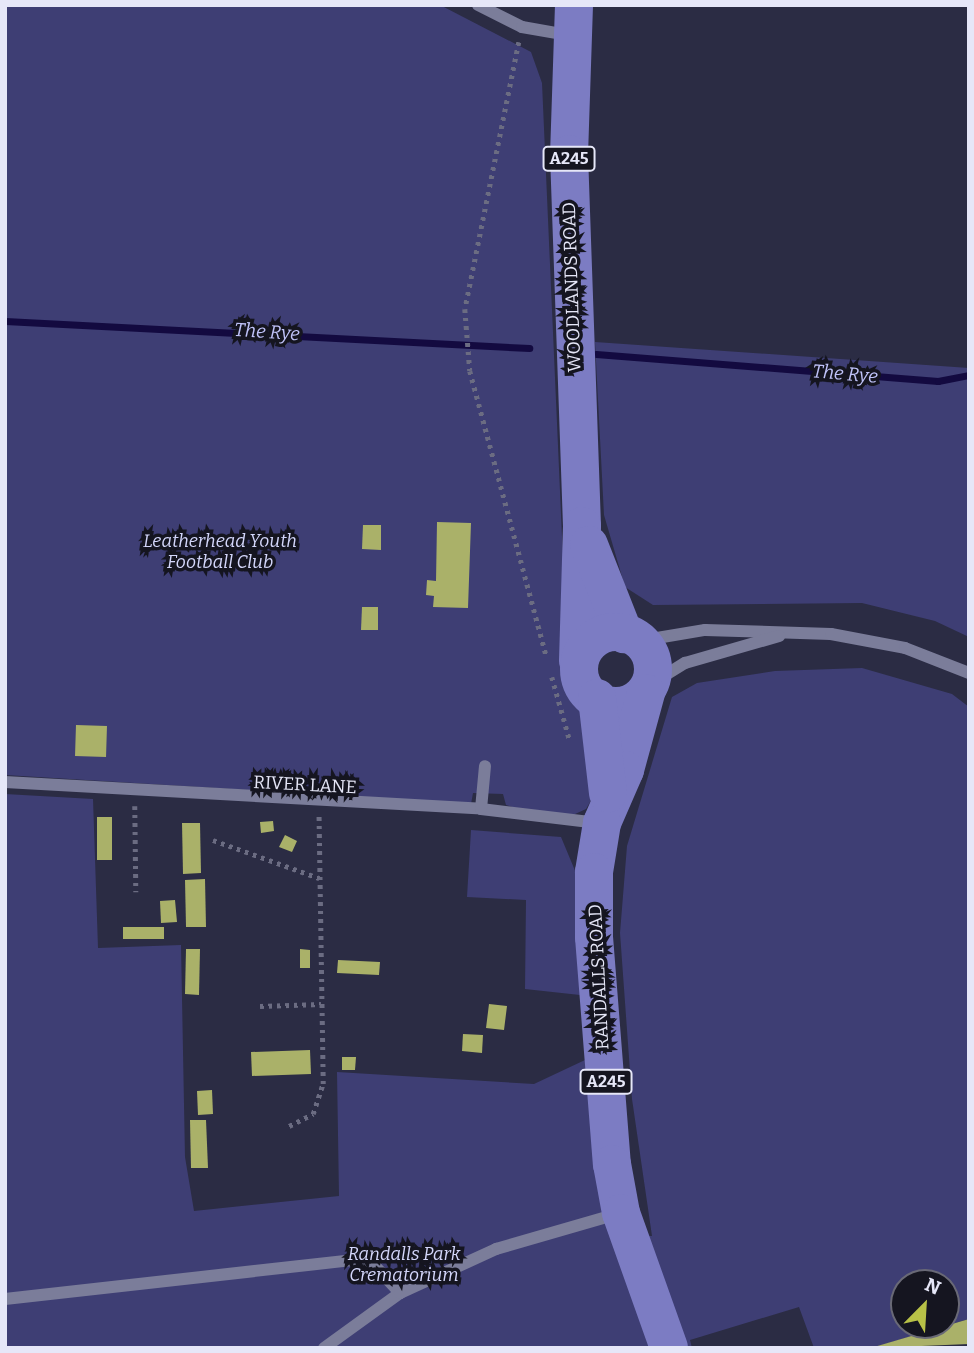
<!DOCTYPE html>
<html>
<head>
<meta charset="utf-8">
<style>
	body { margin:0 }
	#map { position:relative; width:974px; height:1353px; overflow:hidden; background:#2b2c44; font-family:Bitter,serif }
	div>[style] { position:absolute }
	.green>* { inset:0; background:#3e3e74 }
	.stream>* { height:7px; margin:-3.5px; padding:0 3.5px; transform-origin:3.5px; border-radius:3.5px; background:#130a40 }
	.building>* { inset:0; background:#aab169 }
	.path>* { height:4.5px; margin-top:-2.25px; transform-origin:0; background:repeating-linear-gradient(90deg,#6b6c82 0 3.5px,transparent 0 8.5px) }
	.service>* { height:12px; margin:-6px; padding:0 6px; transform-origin:6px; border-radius:6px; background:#7b7d9a }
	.primary>* { height:38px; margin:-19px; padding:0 19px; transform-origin:19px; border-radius:19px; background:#7c7cc3 }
	.primary>.ring { margin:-19px; padding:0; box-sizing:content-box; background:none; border:38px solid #7c7cc3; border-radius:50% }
	span { translate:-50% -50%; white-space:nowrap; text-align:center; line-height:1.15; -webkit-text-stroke:7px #151520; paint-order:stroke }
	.shield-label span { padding:2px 5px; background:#151520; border:2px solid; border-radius:5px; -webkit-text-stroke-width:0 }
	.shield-label { font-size:16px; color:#e6e7f8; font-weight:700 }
	.street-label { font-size:18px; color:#e6e7f8 }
	.park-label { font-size:18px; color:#d4d7fb; font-style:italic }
	.water-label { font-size:19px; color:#bfc2f8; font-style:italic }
	.frame { position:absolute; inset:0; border:7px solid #e6e7f8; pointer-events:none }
	.north { position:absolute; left:890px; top:1269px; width:70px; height:70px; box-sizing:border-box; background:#151520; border:2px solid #696976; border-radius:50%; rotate:24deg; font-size:19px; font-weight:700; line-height:28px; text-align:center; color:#e6e7f8 }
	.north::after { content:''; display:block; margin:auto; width:24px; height:32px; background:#b8c147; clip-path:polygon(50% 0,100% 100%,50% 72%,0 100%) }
</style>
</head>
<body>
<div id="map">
	<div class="green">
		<div style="clip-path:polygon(5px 5px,440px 5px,531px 52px,542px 83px,568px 673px,589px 714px,599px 787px,586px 809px,573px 815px,522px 810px,506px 805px,503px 794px,473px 793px,471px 804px,5px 775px)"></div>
		<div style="clip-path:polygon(595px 342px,969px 368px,969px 637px,935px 621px,862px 603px,653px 605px,625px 587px,604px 515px)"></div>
		<div style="clip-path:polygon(evenodd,862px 668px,952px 694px,969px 707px,969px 1319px,872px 1348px,814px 1348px,799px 1307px,690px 1340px,692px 1348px,5px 1348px,5px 794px,93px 799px,98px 948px,181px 945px,185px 1157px,194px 1211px,339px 1196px,337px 1072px,534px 1084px,585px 1060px,611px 1234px,652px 1236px,632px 1099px,620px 933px,627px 846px,672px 697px,697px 683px,775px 671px,862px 668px,904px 1283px,946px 1283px,946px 1325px,904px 1325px,904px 1283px)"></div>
		<div style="clip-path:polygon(471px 830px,561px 837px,576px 873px,580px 995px,525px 989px,526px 900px,467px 897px)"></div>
	</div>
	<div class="stream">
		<div style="left:5px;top:321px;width:525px;rotate:2.95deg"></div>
		<div style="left:596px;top:354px;width:343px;rotate:4.5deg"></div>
		<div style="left:938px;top:381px;width:32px;rotate:-11deg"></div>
	</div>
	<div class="building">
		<div style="clip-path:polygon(437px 522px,471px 523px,468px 608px,433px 607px,434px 596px,426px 595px,427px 580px,436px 581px)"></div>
		<div style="clip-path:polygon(363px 525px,381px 525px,381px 550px,362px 549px)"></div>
		<div style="clip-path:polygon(362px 607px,378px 607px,378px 630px,361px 630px)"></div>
		<div style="clip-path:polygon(76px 725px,107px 726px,106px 757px,75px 756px)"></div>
		<div style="clip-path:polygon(97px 817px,112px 817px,112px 860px,97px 860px)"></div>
		<div style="clip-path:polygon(273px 821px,274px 831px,261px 833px,260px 822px)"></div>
		<div style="clip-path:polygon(182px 823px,200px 823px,201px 873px,183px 874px)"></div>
		<div style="clip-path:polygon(285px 835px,297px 841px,292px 852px,279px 847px)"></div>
		<div style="clip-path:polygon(205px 879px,206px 927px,186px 927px,185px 880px)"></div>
		<div style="clip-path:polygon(175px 900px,177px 922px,161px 923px,160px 901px)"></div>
		<div style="clip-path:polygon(123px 927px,164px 927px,164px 939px,123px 939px)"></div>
		<div style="clip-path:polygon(186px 949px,200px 949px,199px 995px,185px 994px)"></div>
		<div style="clip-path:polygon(300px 949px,310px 950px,310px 968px,300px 968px)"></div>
		<div style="clip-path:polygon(338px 960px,380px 962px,379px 975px,337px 973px)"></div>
		<div style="clip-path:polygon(489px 1004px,507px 1006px,504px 1030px,486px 1028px)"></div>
		<div style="clip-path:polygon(463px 1034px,483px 1035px,482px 1053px,462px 1051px)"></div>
		<div style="clip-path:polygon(310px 1050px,311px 1074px,252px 1076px,251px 1052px)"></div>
		<div style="clip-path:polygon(342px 1057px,356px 1057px,355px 1070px,342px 1070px)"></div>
		<div style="clip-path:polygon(212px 1090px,213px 1114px,198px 1115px,197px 1091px)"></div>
		<div style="clip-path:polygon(190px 1120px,206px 1120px,208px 1168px,191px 1168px)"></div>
		<div style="clip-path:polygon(969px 1319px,969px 1344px,874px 1348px,874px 1347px)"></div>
	</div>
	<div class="path">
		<div style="left:519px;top:42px;width:272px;rotate:101.4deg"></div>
		<div style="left:465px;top:309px;width:62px;rotate:85.4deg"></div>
		<div style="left:470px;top:371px;width:297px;rotate:75deg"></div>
		<div style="left:552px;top:677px;width:66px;rotate:74.3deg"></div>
		<div style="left:135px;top:806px;width:86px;rotate:89.3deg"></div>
		<div style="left:213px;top:840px;width:113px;rotate:19.7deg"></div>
		<div style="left:260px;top:1006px;width:61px;rotate:-1.9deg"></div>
		<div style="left:289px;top:1126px;width:27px;rotate:-27deg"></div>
		<div style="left:313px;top:1114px;width:32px;rotate:-72deg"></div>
		<div style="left:323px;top:1084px;width:269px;rotate:-90.9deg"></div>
	</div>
	<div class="service">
		<div style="left:478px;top:5px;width:49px;rotate:26.6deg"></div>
		<div style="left:522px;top:27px;width:47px;rotate:9.9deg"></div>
		<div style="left:639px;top:641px;width:67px;rotate:-9.5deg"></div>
		<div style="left:705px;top:630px;width:126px;rotate:1.8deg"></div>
		<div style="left:831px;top:634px;width:75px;rotate:10.7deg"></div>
		<div style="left:905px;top:648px;width:69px;rotate:21.3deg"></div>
		<div style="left:651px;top:684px;width:40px;rotate:-32deg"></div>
		<div style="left:685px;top:663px;width:98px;rotate:-16deg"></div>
		<div style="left:5px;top:782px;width:477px;rotate:3.2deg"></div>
		<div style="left:481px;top:809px;width:118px;rotate:6.8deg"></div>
		<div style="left:481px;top:809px;width:43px;rotate:-84.7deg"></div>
		<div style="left:5px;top:1299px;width:349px;rotate:-6.4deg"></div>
		<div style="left:352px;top:1260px;width:24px;rotate:15deg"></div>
		<div style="left:375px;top:1266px;width:37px;rotate:47deg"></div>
		<div style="left:324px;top:1348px;width:94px;rotate:-35.9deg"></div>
		<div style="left:400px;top:1293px;width:106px;rotate:-24.6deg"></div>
		<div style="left:496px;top:1249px;width:126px;rotate:-16.1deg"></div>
	</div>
	<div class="primary">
		<div style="left:574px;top:5px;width:149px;rotate:91.9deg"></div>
		<div style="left:569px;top:154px;width:372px;rotate:88deg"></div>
		<div style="left:582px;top:526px;width:135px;rotate:91.7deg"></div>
		<div style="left:589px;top:545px;width:96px;rotate:68.5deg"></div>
		<div class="ring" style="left:579px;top:632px;width:36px;height:36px"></div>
		<div style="left:646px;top:693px;width:80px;rotate:105.3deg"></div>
		<div style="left:625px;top:770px;width:58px;rotate:113.5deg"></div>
		<div style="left:602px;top:823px;width:50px;rotate:99.3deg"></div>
		<div style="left:594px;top:872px;width:65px;rotate:90deg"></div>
		<div style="left:594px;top:937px;width:228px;rotate:85.5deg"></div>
		<div style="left:612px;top:1164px;width:50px;rotate:79.6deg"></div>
		<div style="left:621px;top:1213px;width:143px;rotate:70.4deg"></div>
		<div style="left:597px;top:698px;width:96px;rotate:83.4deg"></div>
	</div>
	<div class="shield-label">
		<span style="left:569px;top:159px">A245</span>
		<span style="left:606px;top:1082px">A245</span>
	</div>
	<div class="street-label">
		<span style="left:572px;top:287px;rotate:-92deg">WOODLANDS ROAD</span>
		<span style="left:305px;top:785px;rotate:3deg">RIVER LANE</span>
		<span style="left:599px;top:977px;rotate:-93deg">RANDALLS ROAD</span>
	</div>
	<div class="park-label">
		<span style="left:220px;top:552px">Leatherhead Youth<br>Football Club</span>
		<span style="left:404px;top:1265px">Randalls Park<br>Crematorium</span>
	</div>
	<div class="water-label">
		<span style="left:267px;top:332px;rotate:4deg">The Rye</span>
		<span style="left:845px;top:374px;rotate:5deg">The Rye</span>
	</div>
	<div class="frame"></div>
	<div class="north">N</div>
</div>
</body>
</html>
